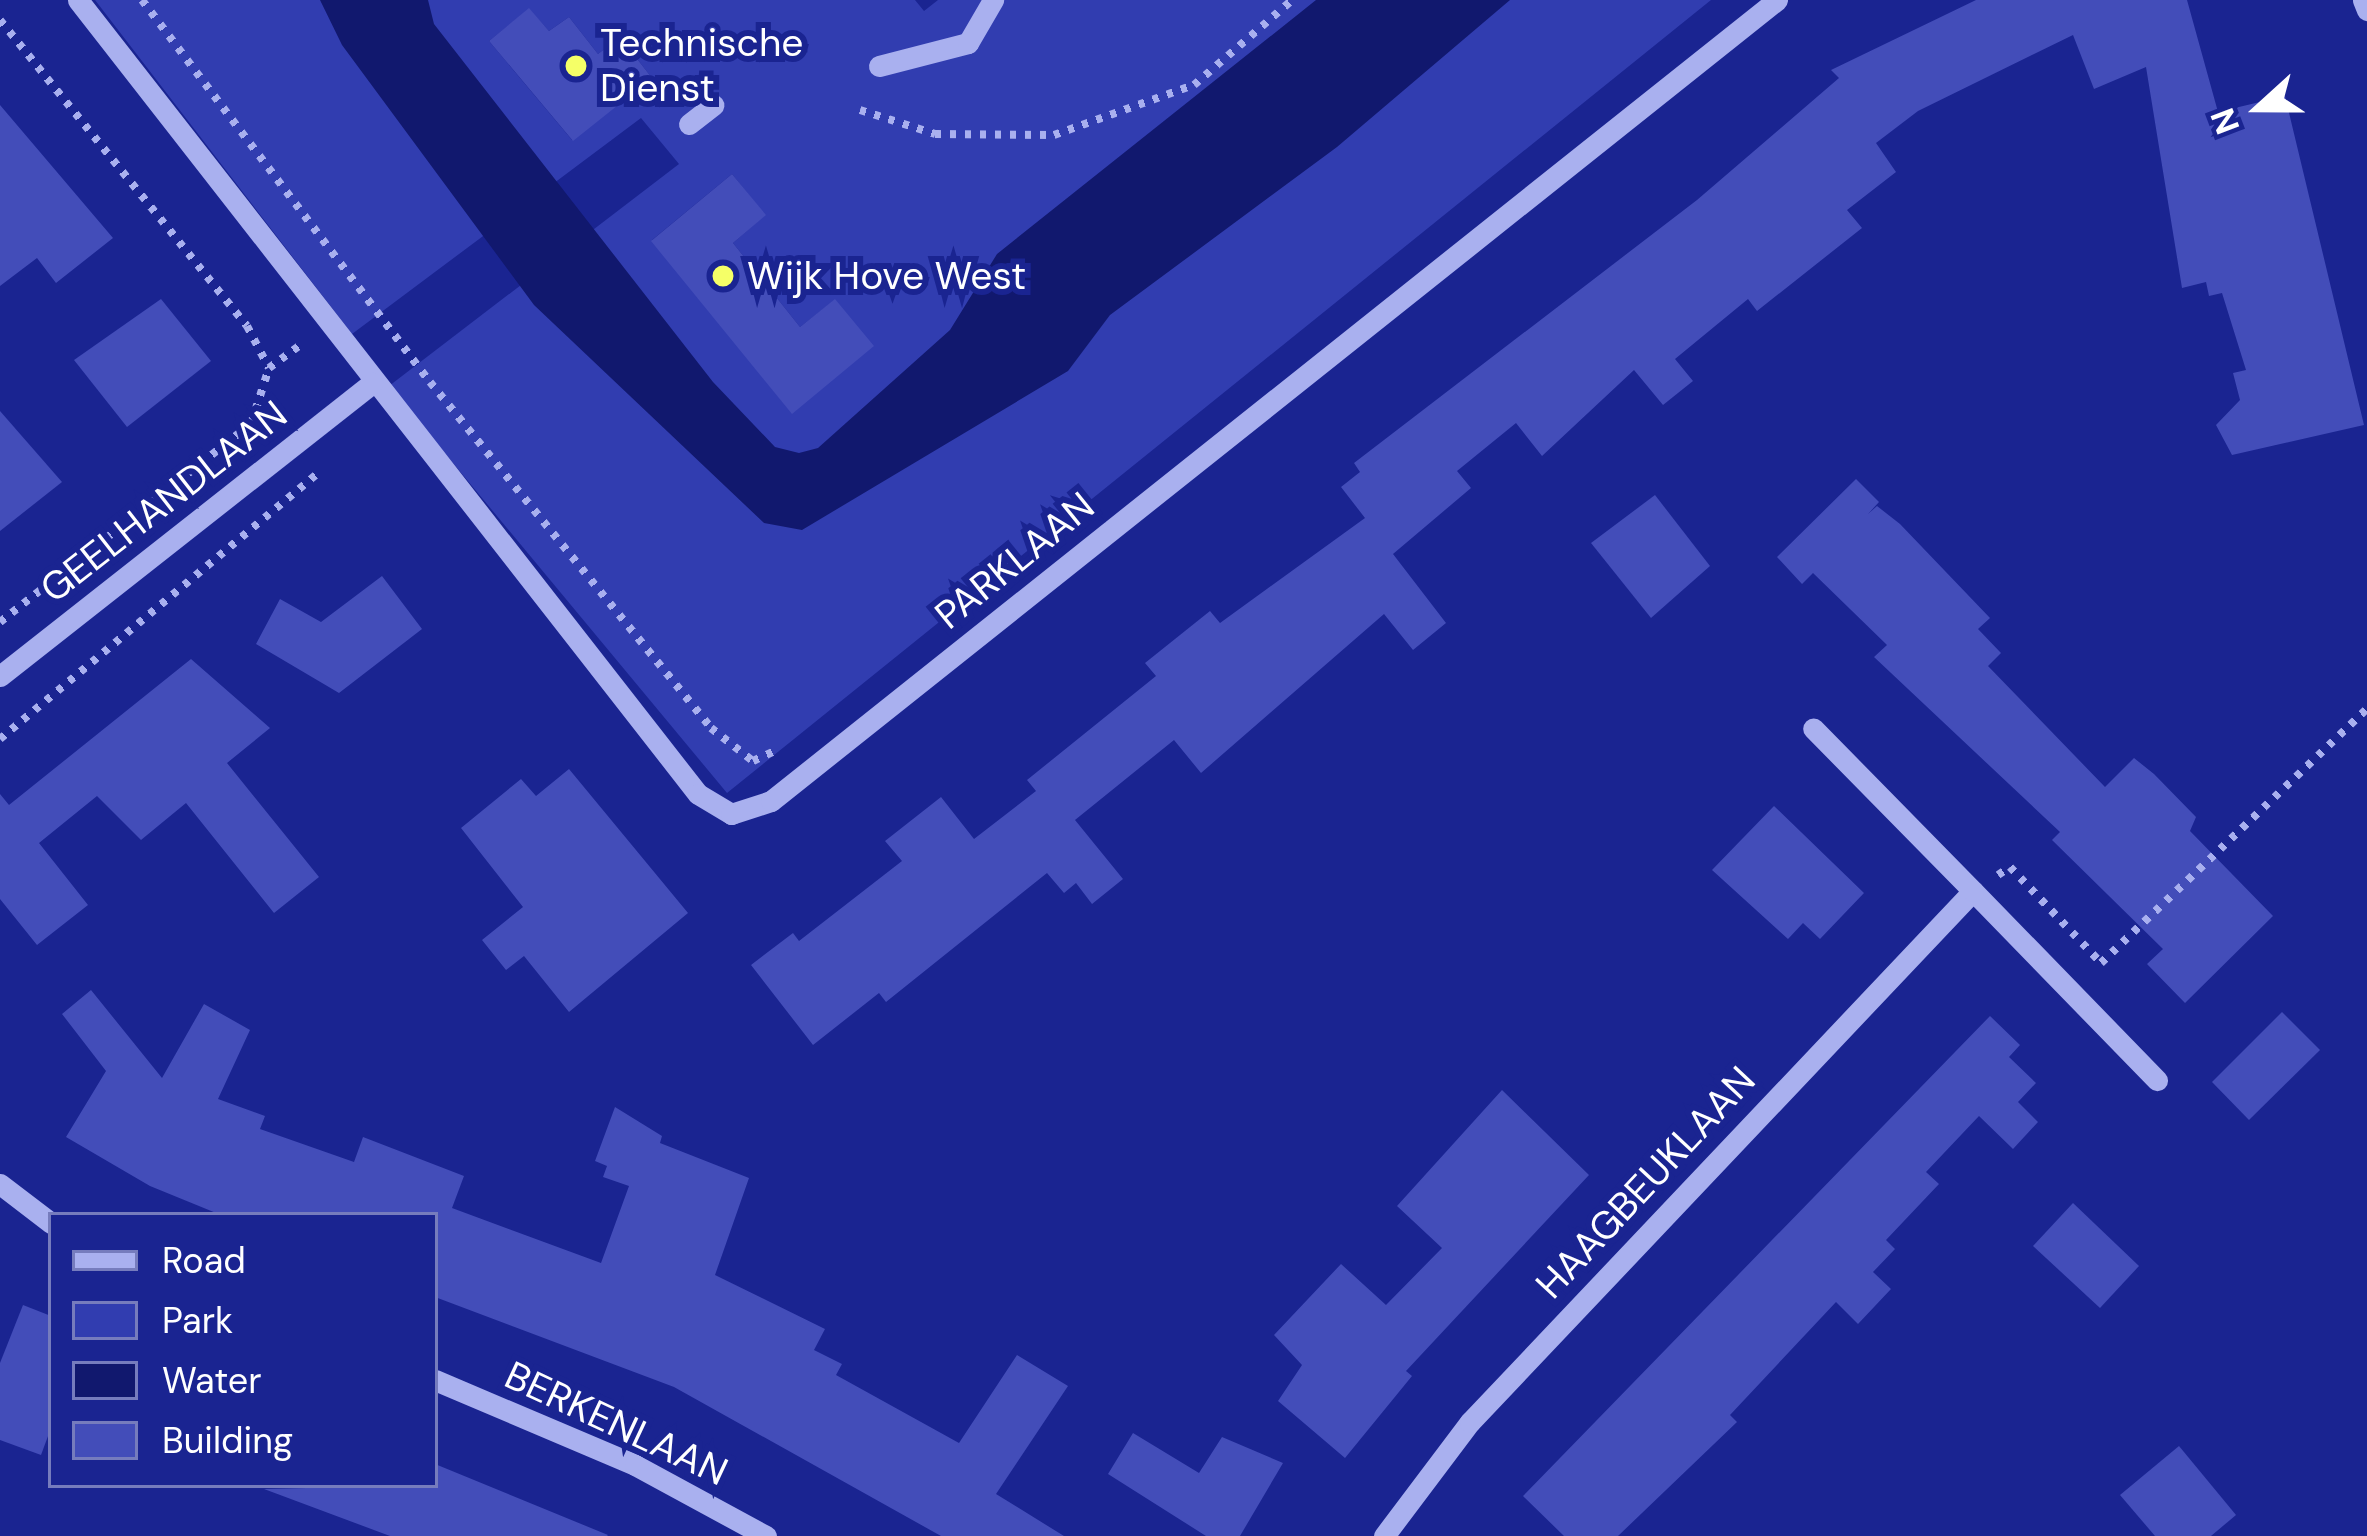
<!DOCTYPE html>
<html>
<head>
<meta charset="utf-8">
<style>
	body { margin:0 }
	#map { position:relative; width:2367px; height:1536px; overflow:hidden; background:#1a2491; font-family:"DM Sans",sans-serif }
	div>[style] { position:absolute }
	.green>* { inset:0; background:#313db0 }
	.water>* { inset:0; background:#11186e }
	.building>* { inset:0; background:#434db9 }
	.path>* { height:8px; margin-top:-4px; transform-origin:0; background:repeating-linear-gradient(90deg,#a9b0ef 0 6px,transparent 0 15px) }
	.minor>* { height:21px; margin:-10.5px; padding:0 10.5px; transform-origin:10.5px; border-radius:10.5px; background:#a9b0ef }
	.dots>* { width:33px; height:33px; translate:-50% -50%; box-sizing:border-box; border:6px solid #1a2491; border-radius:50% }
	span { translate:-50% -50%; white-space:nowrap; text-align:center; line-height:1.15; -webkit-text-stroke:12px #1a2491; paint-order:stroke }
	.poi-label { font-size:39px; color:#fff }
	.left { translate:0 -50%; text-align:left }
	.street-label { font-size:39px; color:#fff }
	.legend { position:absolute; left:48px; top:1212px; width:390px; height:276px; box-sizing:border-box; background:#1a2491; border:3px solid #767cbd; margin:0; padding:15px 21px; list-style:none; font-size:36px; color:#fff }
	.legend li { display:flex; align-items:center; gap:24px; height:60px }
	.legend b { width:60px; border:3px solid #767cbd }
	.north { position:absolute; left:2199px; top:48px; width:120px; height:120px; -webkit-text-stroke:9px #1a2491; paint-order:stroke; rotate:249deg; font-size:33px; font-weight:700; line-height:48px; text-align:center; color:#fff }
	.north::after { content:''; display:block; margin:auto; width:42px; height:54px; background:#fff; clip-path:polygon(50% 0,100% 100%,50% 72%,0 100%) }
</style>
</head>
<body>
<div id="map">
	<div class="green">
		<div style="clip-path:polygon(evenodd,95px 0,915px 0,924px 11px,938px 0,1711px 0,727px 793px,389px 386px,679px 164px,641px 118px,352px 334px,95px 0,529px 9px,549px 31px,569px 17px,598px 54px,620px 37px,652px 78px,572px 140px,489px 41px,529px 9px,95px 0,732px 174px,765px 215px,733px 243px,800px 327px,835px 300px,792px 413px,652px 240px,732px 174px)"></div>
	</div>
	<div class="water">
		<div style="clip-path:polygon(320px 0,428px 0,434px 24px,713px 382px,775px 447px,799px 453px,818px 448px,950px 330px,997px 254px,1316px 0,1510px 0,1337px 147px,1110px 315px,1068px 371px,802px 530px,764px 523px,534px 305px,342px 45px)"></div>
	</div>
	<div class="building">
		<div style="clip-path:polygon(1976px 0,2187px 0,2218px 112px,2285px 96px,2364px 425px,2232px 455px,2216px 425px,2240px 400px,2233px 373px,2246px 370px,2222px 293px,2209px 296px,2206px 282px,2182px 288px,2146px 67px,2094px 89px,2073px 35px,1918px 111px,1876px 143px,1896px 172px,1847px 210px,1862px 228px,1757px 311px,1748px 299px,1675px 359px,1693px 381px,1663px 405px,1634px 370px,1542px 456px,1516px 423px,1457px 471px,1471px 488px,1393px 554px,1446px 623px,1413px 650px,1384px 614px,1201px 773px,1174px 740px,1075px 820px,1123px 879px,1092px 904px,1076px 883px,1064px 893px,1047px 873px,886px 1002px,879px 993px,813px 1045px,751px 965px,793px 933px,799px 941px,902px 861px,885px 841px,941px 797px,974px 839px,1036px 791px,1027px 780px,1156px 676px,1145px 663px,1210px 611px,1220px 623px,1365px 518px,1341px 487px,1360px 472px,1354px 463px,1697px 200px,1839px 78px,1831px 70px)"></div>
		<div style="clip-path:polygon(529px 8px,549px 31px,569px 17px,598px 54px,620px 37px,652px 78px,573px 141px,489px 41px)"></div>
		<div style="clip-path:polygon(0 105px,113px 238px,56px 283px,37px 258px,0 286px)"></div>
		<div style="clip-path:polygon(732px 174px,766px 215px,733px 243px,800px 327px,835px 299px,874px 346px,792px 414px,651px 241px)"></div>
		<div style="clip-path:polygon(161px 299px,211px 361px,127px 427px,74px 360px)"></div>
		<div style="clip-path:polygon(0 411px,62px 482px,0 531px)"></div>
		<div style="clip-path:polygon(1856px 479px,1879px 502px,1868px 514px,1877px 506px,1900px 524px,1990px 618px,1978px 629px,2001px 653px,1988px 666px,2105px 787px,2134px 758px,2154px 774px,2196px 817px,2190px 831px,2273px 916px,2185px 1003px,2147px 964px,2163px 949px,2052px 840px,2060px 832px,1874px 657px,1887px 645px,1813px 573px,1802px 584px,1777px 557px)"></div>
		<div style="clip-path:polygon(1655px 495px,1710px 566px,1651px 618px,1591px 543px)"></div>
		<div style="clip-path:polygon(382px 576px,422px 629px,339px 693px,256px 644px,280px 599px,321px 622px)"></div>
		<div style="clip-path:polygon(191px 659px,270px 728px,227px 763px,319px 877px,274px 913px,186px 803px,141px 840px,97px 796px,39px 843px,88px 905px,37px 945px,0 899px,0 794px,9px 805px)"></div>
		<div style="clip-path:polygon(569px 769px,688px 913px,569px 1012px,524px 956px,506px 970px,482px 940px,523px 907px,461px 828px,521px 779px,536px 796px)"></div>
		<div style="clip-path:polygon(1774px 806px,1864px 893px,1820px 939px,1803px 923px,1788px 939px,1712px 870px)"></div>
		<div style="clip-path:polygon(91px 990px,162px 1078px,204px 1004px,250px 1030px,218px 1099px,265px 1116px,260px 1129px,354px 1162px,363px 1137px,464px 1176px,452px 1208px,601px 1263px,629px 1186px,603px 1177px,607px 1166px,595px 1161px,615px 1107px,662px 1136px,660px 1143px,749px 1178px,715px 1275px,825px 1329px,814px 1350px,842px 1364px,836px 1375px,959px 1443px,1017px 1355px,1068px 1386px,996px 1494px,1064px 1536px,941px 1536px,674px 1387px,435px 1297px,435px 1215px,221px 1215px,150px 1186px,66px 1137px,106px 1071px,62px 1014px)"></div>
		<div style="clip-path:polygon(2282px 1012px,2320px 1050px,2249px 1120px,2212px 1082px)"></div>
		<div style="clip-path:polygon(1990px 1016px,2020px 1045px,2009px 1057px,2036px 1083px,2018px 1102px,2038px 1122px,2013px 1149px,1979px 1116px,1926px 1172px,1939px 1184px,1886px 1240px,1895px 1249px,1873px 1272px,1891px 1289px,1858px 1324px,1836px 1302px,1730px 1415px,1737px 1422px,1618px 1536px,1564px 1536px,1523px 1496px)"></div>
		<div style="clip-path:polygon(1502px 1090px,1589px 1175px,1406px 1371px,1412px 1376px,1345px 1458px,1278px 1401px,1302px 1365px,1274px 1335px,1341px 1264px,1386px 1305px,1442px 1248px,1397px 1206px)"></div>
		<div style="clip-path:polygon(2073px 1203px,2139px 1266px,2100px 1308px,2033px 1246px)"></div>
		<div style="clip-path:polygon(23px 1305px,51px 1316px,51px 1428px,41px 1455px,0 1440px,0 1363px)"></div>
		<div style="clip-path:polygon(1133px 1433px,1199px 1473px,1222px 1437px,1283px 1463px,1240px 1536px,1206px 1536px,1108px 1474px)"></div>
		<div style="clip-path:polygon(2179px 1446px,2236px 1515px,2211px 1536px,2155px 1536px,2120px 1495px)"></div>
		<div style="clip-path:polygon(435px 1464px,608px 1535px,607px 1536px,390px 1536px,264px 1489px,435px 1485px)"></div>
	</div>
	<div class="path">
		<div style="left:142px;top:0;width:478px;rotate:53deg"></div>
		<div style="left:430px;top:382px;width:446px;rotate:50.9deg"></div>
		<div style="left:711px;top:728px;width:53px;rotate:38.2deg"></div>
		<div style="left:753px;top:761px;width:23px;rotate:-25deg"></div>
		<div style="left:0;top:20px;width:393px;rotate:51.1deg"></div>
		<div style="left:247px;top:326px;width:47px;rotate:62.4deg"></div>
		<div style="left:860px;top:110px;width:79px;rotate:17.7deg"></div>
		<div style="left:935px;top:134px;width:119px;rotate:0.5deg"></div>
		<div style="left:1054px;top:135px;width:149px;rotate:-19.7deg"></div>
		<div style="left:1194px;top:85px;width:130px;rotate:-40.9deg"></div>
		<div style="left:0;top:622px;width:320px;rotate:-38.3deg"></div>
		<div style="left:251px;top:424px;width:59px;rotate:-72.2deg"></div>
		<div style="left:269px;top:368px;width:42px;rotate:-36.3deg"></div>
		<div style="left:0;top:739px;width:417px;rotate:-39.9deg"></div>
		<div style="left:1998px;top:875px;width:14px;rotate:-34deg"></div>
		<div style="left:2010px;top:867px;width:132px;rotate:46.5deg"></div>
		<div style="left:2101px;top:963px;width:368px;rotate:-43.7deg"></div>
	</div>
	<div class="minor">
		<div style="left:78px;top:0;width:1007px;rotate:52.02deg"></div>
		<div style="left:698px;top:794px;width:39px;rotate:31deg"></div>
		<div style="left:731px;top:814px;width:42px;rotate:-18deg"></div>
		<div style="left:771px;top:801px;width:1286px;rotate:-38.53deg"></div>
		<div style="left:2363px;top:0;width:11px;rotate:68deg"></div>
		<div style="left:879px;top:66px;width:92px;rotate:-14.5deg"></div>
		<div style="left:968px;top:43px;width:50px;rotate:-59.8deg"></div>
		<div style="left:689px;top:124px;width:31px;rotate:-38deg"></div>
		<div style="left:0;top:676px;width:474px;rotate:-38.2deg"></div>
		<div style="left:1973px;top:891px;width:264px;rotate:45.8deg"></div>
		<div style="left:0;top:1184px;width:64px;rotate:37.4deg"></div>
		<div style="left:435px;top:1380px;width:217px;rotate:23deg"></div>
		<div style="left:635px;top:1465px;width:149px;rotate:28.5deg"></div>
		<div style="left:1384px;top:1536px;width:143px;rotate:-53deg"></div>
		<div style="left:1470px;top:1422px;width:731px;rotate:-46.55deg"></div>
		<div style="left:1973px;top:891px;width:228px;rotate:-134.5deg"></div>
	</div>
	<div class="dots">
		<div style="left:576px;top:66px;background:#f5ff67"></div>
		<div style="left:723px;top:276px;background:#f5ff67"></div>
	</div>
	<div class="poi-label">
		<span class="left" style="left:600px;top:66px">Technische<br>Dienst</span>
		<span class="left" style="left:747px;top:276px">Wijk Hove West</span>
	</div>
	<div class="street-label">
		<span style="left:164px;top:502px;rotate:-38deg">GEELHANDLAAN</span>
		<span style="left:1015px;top:561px;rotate:-39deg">PARKLAAN</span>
		<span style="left:1646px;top:1183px;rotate:-47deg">HAAGBEUKLAAN</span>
		<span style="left:616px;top:1424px;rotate:25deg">BERKENLAAN</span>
	</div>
	<ul class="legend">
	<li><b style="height:15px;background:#a9b0ef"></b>Road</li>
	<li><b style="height:33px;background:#313db0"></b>Park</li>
	<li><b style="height:33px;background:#11186e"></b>Water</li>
	<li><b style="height:33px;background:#434db9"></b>Building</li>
	</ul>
	<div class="north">N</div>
</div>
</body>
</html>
